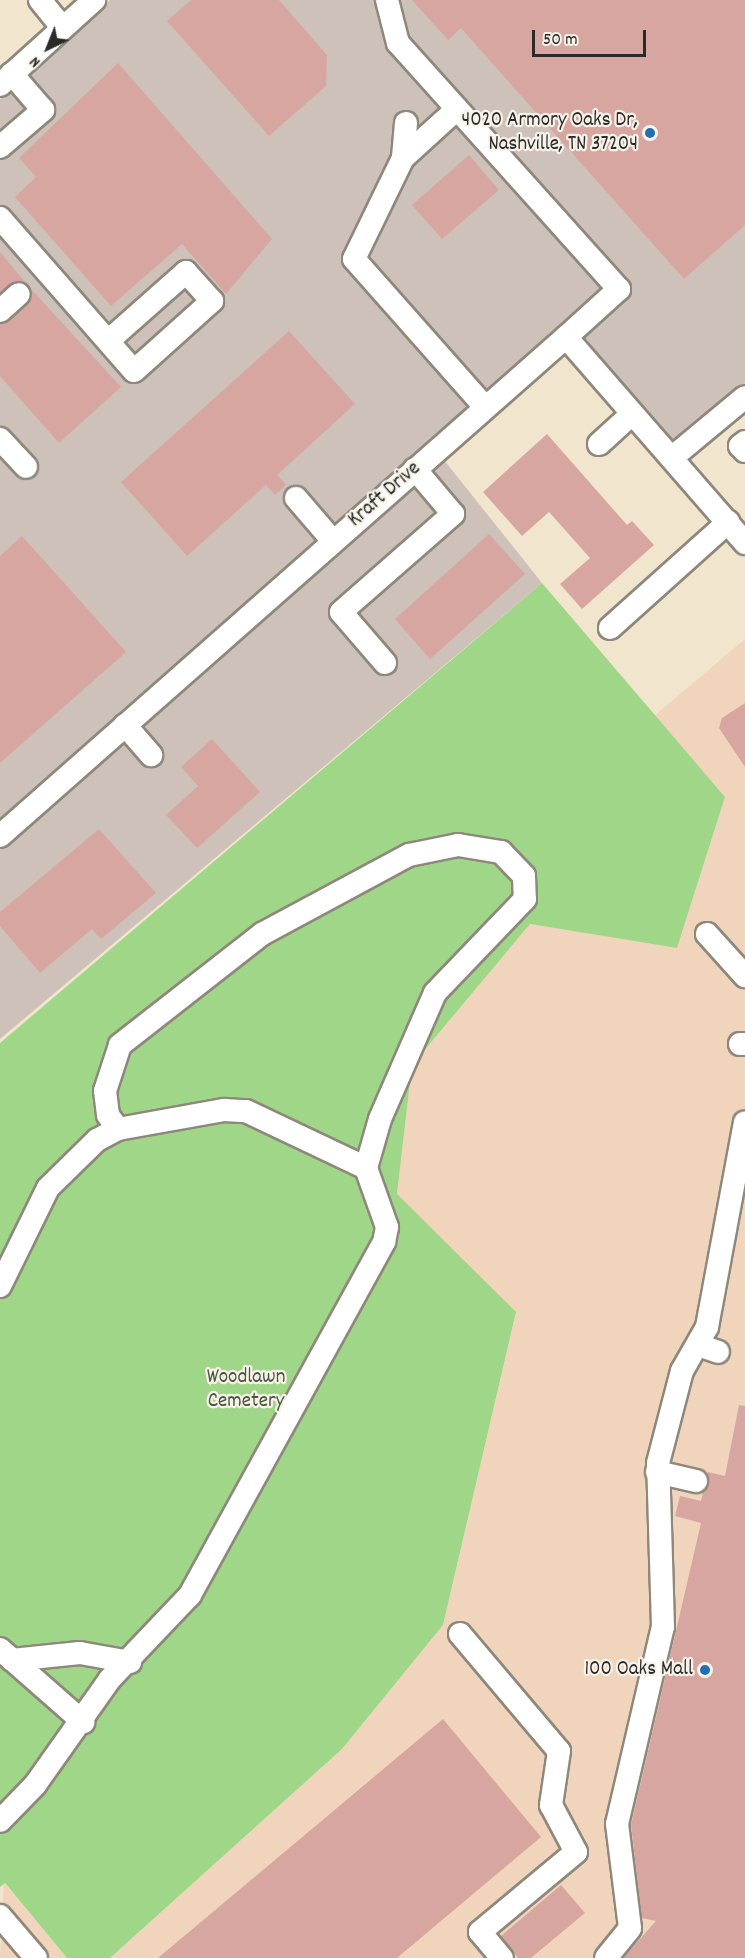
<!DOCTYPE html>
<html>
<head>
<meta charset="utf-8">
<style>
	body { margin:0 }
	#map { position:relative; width:745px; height:1958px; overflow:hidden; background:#f1e6cd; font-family:Dekko,sans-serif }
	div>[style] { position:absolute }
	.built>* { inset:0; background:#f0d5bc }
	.industrial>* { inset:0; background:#cec1b9 }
	.green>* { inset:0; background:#a0d688 }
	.building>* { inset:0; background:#d8a6a0 }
	.roads { filter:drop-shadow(2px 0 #8e887c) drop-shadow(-2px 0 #8e887c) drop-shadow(0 2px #8e887c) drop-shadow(0 -2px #8e887c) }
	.minor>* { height:22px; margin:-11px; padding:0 11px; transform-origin:11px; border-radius:11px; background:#fff }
	.dots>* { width:16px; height:16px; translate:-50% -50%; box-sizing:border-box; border:3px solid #f7f3e8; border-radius:50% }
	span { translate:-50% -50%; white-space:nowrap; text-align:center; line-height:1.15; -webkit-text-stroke:4.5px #f7f3e8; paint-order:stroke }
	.poi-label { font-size:21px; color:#2b2b2b }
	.right { translate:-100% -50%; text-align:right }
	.street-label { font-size:21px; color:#2b2b2b }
	.park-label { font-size:21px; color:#485642 }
	.north { position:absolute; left:18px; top:18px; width:60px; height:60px; -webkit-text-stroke:4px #f7f3e8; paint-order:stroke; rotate:223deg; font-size:16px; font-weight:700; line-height:24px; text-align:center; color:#2b2b2b }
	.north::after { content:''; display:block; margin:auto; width:21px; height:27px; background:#2b2b2b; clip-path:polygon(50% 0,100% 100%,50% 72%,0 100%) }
	.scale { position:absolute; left:532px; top:30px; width:114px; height:27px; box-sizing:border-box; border:3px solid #2b2b2b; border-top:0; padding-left:8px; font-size:18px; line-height:21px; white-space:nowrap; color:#2b2b2b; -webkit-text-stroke:4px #f7f3e8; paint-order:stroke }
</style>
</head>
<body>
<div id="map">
	<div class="built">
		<div style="clip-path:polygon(745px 639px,745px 1958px,110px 1958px,342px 1749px,443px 1625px,516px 1313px,426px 1230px,397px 1194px,412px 1065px,530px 924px,677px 948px,725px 797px,654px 716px)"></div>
		<div style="clip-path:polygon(4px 1883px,67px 1958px,0 1958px)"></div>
	</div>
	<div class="industrial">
		<div style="clip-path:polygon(110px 0,745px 0,745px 383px,675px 444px,562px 327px,428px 440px,542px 583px,0 1039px,0 99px)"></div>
	</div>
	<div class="green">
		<div style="clip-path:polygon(542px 583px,725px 797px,677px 948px,530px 924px,412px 1065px,397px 1194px,516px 1312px,443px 1625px,342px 1749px,110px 1958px,67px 1958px,5px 1883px,0 1887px,0 1043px)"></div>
	</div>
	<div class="building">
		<div style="clip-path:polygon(191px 0,279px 0,327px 55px,326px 86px,269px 136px,167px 21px)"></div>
		<div style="clip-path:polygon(412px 0,745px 0,745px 225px,684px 279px,461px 28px,448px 40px)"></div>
		<div style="clip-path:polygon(118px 63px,272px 239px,226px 294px,182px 244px,111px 306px,15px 197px,36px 177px,19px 158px)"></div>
		<div style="clip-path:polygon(469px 155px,499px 190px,442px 239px,412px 205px)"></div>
		<div style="clip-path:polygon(0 252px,25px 282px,16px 281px,0 293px)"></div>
		<div style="clip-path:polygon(31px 289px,121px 387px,59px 443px,0 376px,0 324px,28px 304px)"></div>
		<div style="clip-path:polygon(289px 331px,355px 404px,277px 475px,286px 485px,275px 495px,266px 485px,187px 556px,121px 482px)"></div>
		<div style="clip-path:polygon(547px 434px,627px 525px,632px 521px,654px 545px,582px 609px,560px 584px,590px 558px,549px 512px,522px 536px,483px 492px)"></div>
		<div style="clip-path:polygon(489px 534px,525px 574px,430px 659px,395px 619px)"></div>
		<div style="clip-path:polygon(22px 536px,126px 652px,0 763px,0 556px)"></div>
		<div style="clip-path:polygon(745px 703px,745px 767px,719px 728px,722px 718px)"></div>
		<div style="clip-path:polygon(212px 739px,260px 792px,197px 848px,166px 815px,198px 786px,181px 767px)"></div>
		<div style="clip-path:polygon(99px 829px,156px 893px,101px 939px,92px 929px,40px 973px,0 926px,0 912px)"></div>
		<div style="clip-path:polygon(739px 1405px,745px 1406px,745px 1958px,623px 1958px,656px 1921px,642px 1918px,631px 1825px,701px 1523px,675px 1516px,680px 1496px,701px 1501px,708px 1472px,725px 1476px)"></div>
		<div style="clip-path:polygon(443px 1719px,541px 1837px,397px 1958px,158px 1958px)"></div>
		<div style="clip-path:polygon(561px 1885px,585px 1913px,531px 1958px,518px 1958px,501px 1936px)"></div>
	</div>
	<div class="roads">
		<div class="minor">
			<div style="left:40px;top:0;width:36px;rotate:51deg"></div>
			<div style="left:387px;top:0;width:44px;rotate:75.7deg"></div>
			<div style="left:398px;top:43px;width:331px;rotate:48.1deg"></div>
			<div style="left:619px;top:289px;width:72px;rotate:137.8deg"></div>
			<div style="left:0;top:85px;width:127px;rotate:-42.1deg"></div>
			<div style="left:406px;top:123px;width:35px;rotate:95deg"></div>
			<div style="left:403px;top:158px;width:112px;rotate:115.9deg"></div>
			<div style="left:354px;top:259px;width:198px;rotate:48.5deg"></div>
			<div style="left:0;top:147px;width:57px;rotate:-40.7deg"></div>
			<div style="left:43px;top:110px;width:48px;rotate:-130.7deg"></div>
			<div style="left:403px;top:158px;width:73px;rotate:-42.2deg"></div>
			<div style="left:0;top:218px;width:203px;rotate:48.8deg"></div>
			<div style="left:134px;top:371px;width:105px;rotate:-41.9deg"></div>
			<div style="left:212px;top:301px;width:39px;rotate:-132deg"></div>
			<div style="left:186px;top:272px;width:104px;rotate:138.5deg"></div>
			<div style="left:0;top:311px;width:25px;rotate:-42deg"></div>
			<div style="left:0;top:439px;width:38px;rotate:47deg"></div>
			<div style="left:745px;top:442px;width:6px;rotate:141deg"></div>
			<div style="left:740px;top:446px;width:7px;rotate:45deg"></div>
			<div style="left:599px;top:444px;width:45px;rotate:-42.3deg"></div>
			<div style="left:674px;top:456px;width:92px;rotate:-39.7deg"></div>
			<div style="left:296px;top:498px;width:57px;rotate:49.3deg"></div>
			<div style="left:610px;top:628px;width:159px;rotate:-41.9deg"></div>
			<div style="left:385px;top:663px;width:67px;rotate:-130.8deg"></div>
			<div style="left:341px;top:612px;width:149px;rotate:-41.2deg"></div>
			<div style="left:453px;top:514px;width:59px;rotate:-130.2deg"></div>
			<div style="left:125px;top:725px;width:40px;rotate:49deg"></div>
			<div style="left:0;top:836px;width:755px;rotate:-41.4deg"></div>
			<div style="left:566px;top:337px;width:273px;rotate:49deg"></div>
			<div style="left:707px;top:934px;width:57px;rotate:47.9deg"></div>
			<div style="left:740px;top:1044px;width:5px"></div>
			<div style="left:118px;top:1129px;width:17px;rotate:-126deg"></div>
			<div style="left:108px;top:1115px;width:24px;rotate:-97deg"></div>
			<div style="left:105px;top:1091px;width:48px;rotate:-71.9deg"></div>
			<div style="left:120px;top:1045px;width:180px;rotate:-38deg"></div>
			<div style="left:262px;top:934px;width:167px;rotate:-28.3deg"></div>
			<div style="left:409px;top:855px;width:50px;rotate:-11.5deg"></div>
			<div style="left:458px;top:845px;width:44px;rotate:9.2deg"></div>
			<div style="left:501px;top:852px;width:33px;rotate:46deg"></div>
			<div style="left:524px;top:876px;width:23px;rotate:88deg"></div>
			<div style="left:525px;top:899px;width:130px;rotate:133.8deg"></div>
			<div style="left:435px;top:993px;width:137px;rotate:113.6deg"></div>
			<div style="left:380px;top:1119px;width:51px;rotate:105.9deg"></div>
			<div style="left:0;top:1286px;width:109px;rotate:-63.9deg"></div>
			<div style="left:48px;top:1188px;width:69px;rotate:-44.4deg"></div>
			<div style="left:97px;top:1140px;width:24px;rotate:-28deg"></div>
			<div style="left:118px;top:1129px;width:108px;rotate:-10.2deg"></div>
			<div style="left:224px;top:1110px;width:22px;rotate:3deg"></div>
			<div style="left:246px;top:1111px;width:133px;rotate:25.4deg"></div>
			<div style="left:366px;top:1168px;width:63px;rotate:70.4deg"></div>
			<div style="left:387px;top:1227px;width:15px;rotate:101deg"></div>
			<div style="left:384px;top:1242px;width:403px;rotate:118.8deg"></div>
			<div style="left:190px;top:1595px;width:116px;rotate:133.6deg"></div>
			<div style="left:110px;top:1679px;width:130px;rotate:125.3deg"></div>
			<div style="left:35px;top:1785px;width:50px;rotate:134.2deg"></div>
			<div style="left:698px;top:1345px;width:21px;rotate:19deg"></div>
			<div style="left:657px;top:1472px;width:40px;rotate:13deg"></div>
			<div style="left:460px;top:1634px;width:153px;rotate:49.8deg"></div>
			<div style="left:559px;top:1751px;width:55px;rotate:98.4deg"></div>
			<div style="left:551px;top:1805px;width:53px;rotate:62deg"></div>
			<div style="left:576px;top:1852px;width:125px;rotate:140.2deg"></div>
			<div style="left:480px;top:1932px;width:34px;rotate:50deg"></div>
			<div style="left:0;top:1649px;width:111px;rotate:41.3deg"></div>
			<div style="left:12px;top:1660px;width:68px;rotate:-5.9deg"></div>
			<div style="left:80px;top:1653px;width:51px;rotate:10.2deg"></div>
			<div style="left:0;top:1916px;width:55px;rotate:49.4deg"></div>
			<div style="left:606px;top:1958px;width:38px;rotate:-51deg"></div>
			<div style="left:630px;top:1928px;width:105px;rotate:-97.1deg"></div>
			<div style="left:617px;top:1824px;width:202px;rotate:-76.9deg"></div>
			<div style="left:663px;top:1627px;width:164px;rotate:-91.7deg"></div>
			<div style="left:658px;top:1463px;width:95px;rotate:-75.4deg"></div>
			<div style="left:682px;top:1371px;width:51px;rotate:-60.4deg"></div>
			<div style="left:707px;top:1327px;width:208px;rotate:-79.5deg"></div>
		</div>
	</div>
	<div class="dots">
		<div style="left:650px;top:133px;background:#1f6fb2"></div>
		<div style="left:705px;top:1670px;background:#1f6fb2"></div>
	</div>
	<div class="poi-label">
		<span class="right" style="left:638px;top:133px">4020 Armory Oaks Dr,<br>Nashville, TN 37204</span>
		<span class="right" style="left:693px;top:1670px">100 Oaks Mall</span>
	</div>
	<div class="street-label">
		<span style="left:385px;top:495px;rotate:-41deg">Kraft Drive</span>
	</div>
	<div class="park-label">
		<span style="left:246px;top:1390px">Woodlawn<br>Cemetery</span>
	</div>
	<div class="north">N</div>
	<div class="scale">50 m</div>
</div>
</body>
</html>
